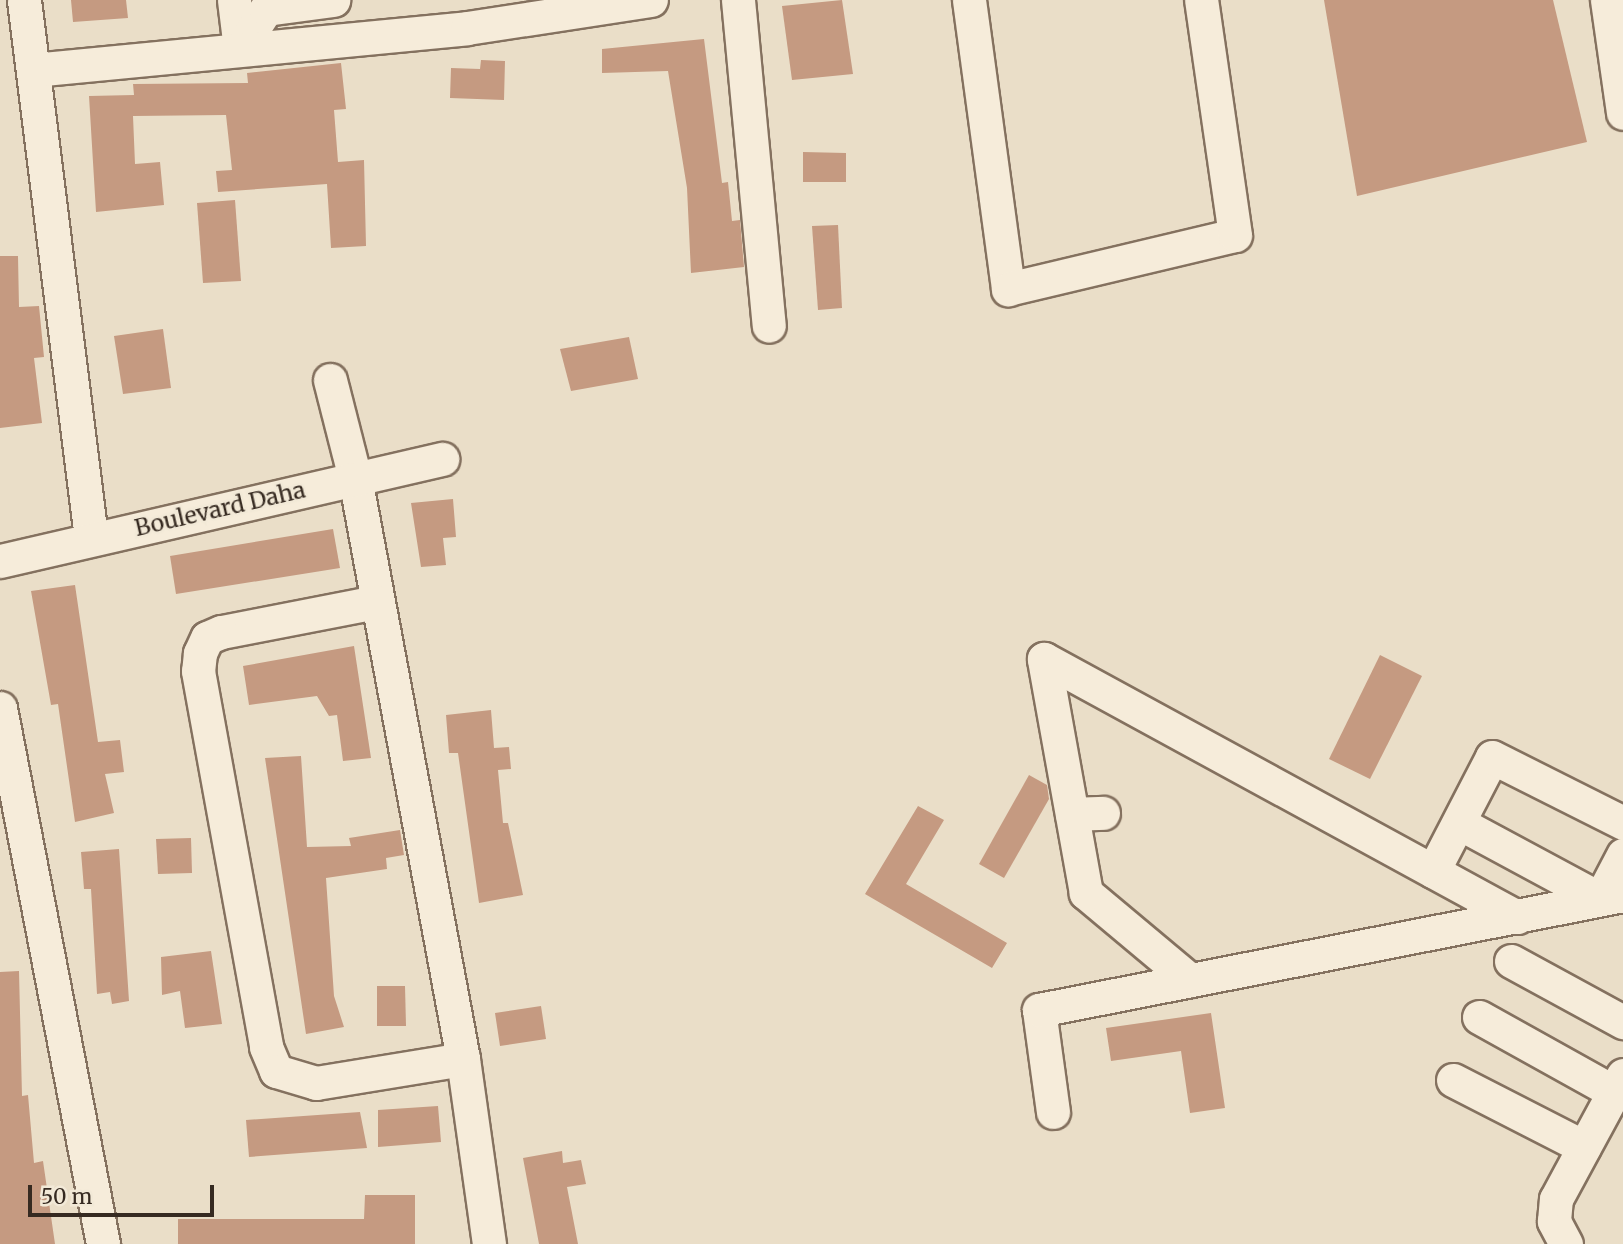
<!DOCTYPE html>
<html>
<head>
<meta charset="utf-8">
<style>
	body { margin:0 }
	#map { position:relative; width:1623px; height:1244px; overflow:hidden; background:#eadec8; font-family:Merriweather,serif }
	div>[style] { position:absolute }
	.building>* { inset:0; background:#c59a81 }
	.roads { filter:drop-shadow(2px 0 #84715f) drop-shadow(-2px 0 #84715f) drop-shadow(0 2px #84715f) drop-shadow(0 -2px #84715f) }
	.minor>* { height:33px; margin:-16.5px; padding:0 16.5px; transform-origin:16.5px; border-radius:16.5px; background:#f6ecda }
	span { translate:-50% -50%; white-space:nowrap; text-align:center; line-height:1.15; -webkit-text-stroke:5px #f2e9d7; paint-order:stroke }
	.street-label { font-size:23px; color:#362a21 }
	.scale { position:absolute; left:28px; top:1185px; width:186px; height:32px; box-sizing:border-box; border:4px solid #362a21; border-top:0; padding-left:9px; font-size:21px; line-height:24px; white-space:nowrap; color:#362a21; -webkit-text-stroke:5px #f2e9d7; paint-order:stroke }
</style>
</head>
<body>
<div id="map">
	<div class="building">
		<div style="clip-path:polygon(71px 0,126px 0,128px 18px,73px 22px)"></div>
		<div style="clip-path:polygon(842px 0,853px 74px,792px 80px,782px 6px)"></div>
		<div style="clip-path:polygon(1324px 0,1553px 0,1587px 142px,1357px 196px)"></div>
		<div style="clip-path:polygon(704px 39px,722px 183px,728px 182px,732px 221px,740px 220px,744px 267px,691px 273px,687px 188px,668px 71px,602px 73px,602px 49px)"></div>
		<div style="clip-path:polygon(481px 60px,505px 61px,504px 100px,450px 98px,451px 68px,480px 69px)"></div>
		<div style="clip-path:polygon(341px 63px,346px 109px,334px 110px,338px 162px,364px 160px,366px 246px,331px 248px,327px 184px,218px 192px,216px 171px,232px 170px,226px 115px,133px 116px,135px 164px,160px 162px,164px 205px,96px 212px,89px 96px,134px 95px,133px 84px,248px 83px,247px 73px)"></div>
		<div style="clip-path:polygon(803px 152px,846px 153px,846px 182px,803px 182px)"></div>
		<div style="clip-path:polygon(235px 200px,241px 281px,203px 283px,197px 203px)"></div>
		<div style="clip-path:polygon(838px 225px,842px 308px,818px 310px,812px 226px)"></div>
		<div style="clip-path:polygon(0 256px,18px 256px,19px 307px,39px 306px,44px 357px,34px 358px,42px 423px,0 428px)"></div>
		<div style="clip-path:polygon(163px 329px,171px 388px,123px 394px,114px 336px)"></div>
		<div style="clip-path:polygon(629px 337px,638px 379px,571px 391px,560px 349px)"></div>
		<div style="clip-path:polygon(453px 499px,456px 537px,443px 538px,446px 565px,421px 567px,411px 503px)"></div>
		<div style="clip-path:polygon(333px 529px,340px 568px,176px 594px,170px 556px)"></div>
		<div style="clip-path:polygon(75px 585px,98px 742px,120px 740px,124px 772px,105px 774px,114px 813px,75px 822px,58px 704px,51px 705px,31px 591px)"></div>
		<div style="clip-path:polygon(354px 646px,371px 758px,343px 761px,337px 715px,329px 716px,317px 696px,249px 705px,243px 666px)"></div>
		<div style="clip-path:polygon(1380px 655px,1422px 676px,1370px 779px,1329px 759px)"></div>
		<div style="clip-path:polygon(491px 710px,494px 748px,509px 747px,511px 769px,498px 770px,503px 823px,508px 823px,523px 895px,479px 903px,458px 753px,449px 753px,446px 715px)"></div>
		<div style="clip-path:polygon(301px 756px,307px 847px,351px 846px,349px 838px,400px 830px,404px 855px,386px 858px,387px 869px,326px 878px,334px 996px,344px 1027px,306px 1034px,265px 758px)"></div>
		<div style="clip-path:polygon(1029px 775px,1047px 785px,1049px 799px,1004px 878px,979px 864px)"></div>
		<div style="clip-path:polygon(918px 806px,944px 820px,906px 884px,1007px 943px,992px 968px,865px 894px)"></div>
		<div style="clip-path:polygon(191px 838px,192px 873px,158px 874px,156px 839px)"></div>
		<div style="clip-path:polygon(119px 849px,129px 1001px,112px 1004px,110px 992px,97px 994px,91px 889px,84px 889px,81px 852px)"></div>
		<div style="clip-path:polygon(211px 951px,222px 1024px,185px 1028px,180px 991px,162px 995px,161px 957px)"></div>
		<div style="clip-path:polygon(19px 971px,22px 1096px,28px 1095px,34px 1163px,43px 1161px,55px 1244px,0 1244px,0 972px)"></div>
		<div style="clip-path:polygon(377px 986px,405px 986px,406px 1026px,377px 1026px)"></div>
		<div style="clip-path:polygon(541px 1006px,546px 1039px,500px 1046px,495px 1013px)"></div>
		<div style="clip-path:polygon(1211px 1013px,1225px 1108px,1190px 1113px,1181px 1051px,1111px 1061px,1106px 1028px)"></div>
		<div style="clip-path:polygon(438px 1106px,441px 1142px,378px 1147px,378px 1110px)"></div>
		<div style="clip-path:polygon(360px 1112px,367px 1148px,249px 1157px,246px 1120px)"></div>
		<div style="clip-path:polygon(562px 1151px,563px 1163px,581px 1160px,586px 1184px,567px 1187px,578px 1244px,539px 1244px,523px 1158px)"></div>
		<div style="clip-path:polygon(365px 1195px,415px 1195px,415px 1244px,178px 1244px,178px 1219px,364px 1219px)"></div>
	</div>
	<div class="roads">
		<div class="minor">
			<div style="left:24px;top:0;width:542px;rotate:82.9deg"></div>
			<div style="left:234px;top:0;width:49px;rotate:83deg"></div>
			<div style="left:738px;top:0;width:327px;rotate:84.6deg"></div>
			<div style="left:969px;top:0;width:292px;rotate:82.3deg"></div>
			<div style="left:1008px;top:289px;width:233px;rotate:-13.4deg"></div>
			<div style="left:1235px;top:235px;width:237px;rotate:-98.2deg"></div>
			<div style="left:1607px;top:0;width:114px;rotate:81.9deg"></div>
			<div style="left:240px;top:49px;width:48px;rotate:-57deg"></div>
			<div style="left:266px;top:9px;width:68px;rotate:-7.7deg"></div>
			<div style="left:33px;top:70px;width:436px;rotate:-5.5deg"></div>
			<div style="left:467px;top:28px;width:186px;rotate:-8.7deg"></div>
			<div style="left:330px;top:380px;width:101px;rotate:75.7deg"></div>
			<div style="left:355px;top:478px;width:591px;rotate:79.47deg"></div>
			<div style="left:463px;top:1059px;width:187px;rotate:82deg"></div>
			<div style="left:0;top:561px;width:454px;rotate:-13deg"></div>
			<div style="left:376px;top:602px;width:158px;rotate:169deg"></div>
			<div style="left:221px;top:632px;width:15px;rotate:157deg"></div>
			<div style="left:207px;top:638px;width:17px;rotate:115deg"></div>
			<div style="left:200px;top:653px;width:18px;rotate:96deg"></div>
			<div style="left:198px;top:671px;width:382px;rotate:79.7deg"></div>
			<div style="left:266px;top:1047px;width:26px;rotate:67deg"></div>
			<div style="left:276px;top:1071px;width:42px;rotate:16.7deg"></div>
			<div style="left:316px;top:1083px;width:149px;rotate:-9.3deg"></div>
			<div style="left:0;top:708px;width:546px;rotate:79.12deg"></div>
			<div style="left:1072px;top:814px;width:31px;rotate:-2deg"></div>
			<div style="left:1459px;top:823px;width:160px;rotate:28.3deg"></div>
			<div style="left:1600px;top:899px;width:50px;rotate:-62.4deg"></div>
			<div style="left:1433px;top:871px;width:128px;rotate:-62.6deg"></div>
			<div style="left:1492px;top:757px;width:147px;rotate:26.7deg"></div>
			<div style="left:1511px;top:961px;width:128px;rotate:28.6deg"></div>
			<div style="left:1190px;top:980px;width:136px;rotate:-140.1deg"></div>
			<div style="left:1086px;top:893px;width:238px;rotate:-100.2deg"></div>
			<div style="left:1044px;top:659px;width:539px;rotate:28.61deg"></div>
			<div style="left:1479px;top:1017px;width:154px;rotate:29.1deg"></div>
			<div style="left:1453px;top:1080px;width:147px;rotate:27.1deg"></div>
			<div style="left:1053px;top:1112px;width:103px;rotate:-97.8deg"></div>
			<div style="left:1039px;top:1010px;width:595px;rotate:-11.14deg"></div>
			<div style="left:1566px;top:1244px;width:26px;rotate:-118deg"></div>
			<div style="left:1554px;top:1221px;width:22px;rotate:-85deg"></div>
			<div style="left:1556px;top:1199px;width:141px;rotate:-61.6deg"></div>
		</div>
	</div>
	<div class="street-label">
		<span style="left:220px;top:509px;rotate:-13deg">Boulevard Daha</span>
	</div>
	<div class="scale">50 m</div>
</div>
</body>
</html>
